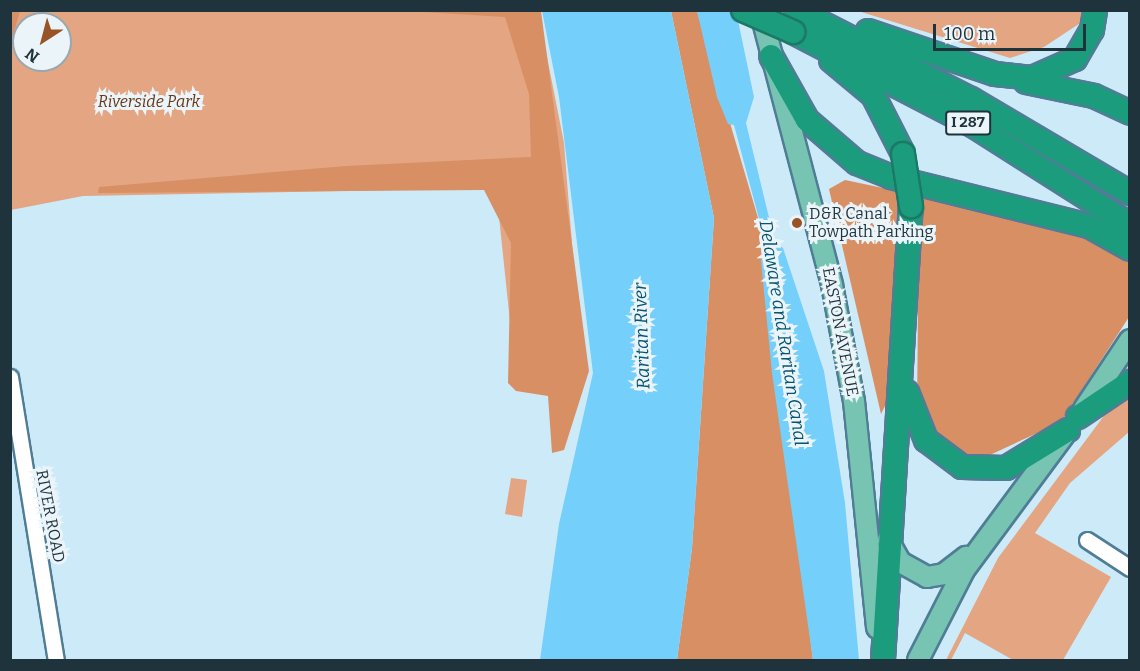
<!DOCTYPE html>
<html>
<head>
<meta charset="utf-8">
<style>
	body { margin:0 }
	#map { position:relative; width:1140px; height:671px; overflow:hidden; background:#cdeaf9; font-family:Bitter,serif }
	div>[style] { position:absolute }
	.green>* { inset:0; background:#e3a582 }
	.forest>* { inset:0; background:#d88f64 }
	.water>* { inset:0; background:#74cffb }
	.roads { filter:drop-shadow(2px 0 #4f7d95) drop-shadow(-2px 0 #4f7d95) drop-shadow(0 2px #4f7d95) drop-shadow(0 -2px #4f7d95) }
	.minor>* { height:15px; margin:-7.5px; padding:0 7.5px; transform-origin:7.5px; border-radius:7.5px; background:#fff }
	.major>* { height:20px; margin:-10px; padding:0 10px; transform-origin:10px; border-radius:10px; background:#76c4b1 }
	.highway>* { height:22px; margin:-11px; padding:0 11px; transform-origin:11px; border-radius:11px; background:#1b9d7d }
	.bridges { filter:drop-shadow(2px 0 #1c7867) drop-shadow(-2px 0 #1c7867) drop-shadow(0 2px #1c7867) drop-shadow(0 -2px #1c7867) }
	.highway-bridge>* { height:22px; margin:-11px; padding:0 11px; transform-origin:11px; border-radius:11px; background:#1b9d7d }
	.dots>* { width:16px; height:16px; translate:-50% -50%; box-sizing:border-box; border:3px solid #eaf4f9; border-radius:50% }
	span { translate:-50% -50%; white-space:nowrap; text-align:center; line-height:1.15; -webkit-text-stroke:6px #eaf4f9; paint-order:stroke }
	.shield-label span { padding:2px 4px; background:#eaf4f9; border:2px solid; border-radius:4px; -webkit-text-stroke-width:0 }
	.shield-label { font-size:15px; color:#1f333d; font-weight:700 }
	.park-label { font-size:16px; color:#673717; font-style:italic }
	.poi-label { font-size:16px; color:#1f333d }
	.left { translate:0 -50%; text-align:left }
	.street-label { font-size:16px; color:#1f333d }
	.water-label { font-size:18px; color:#065471; font-style:italic }
	.frame { position:absolute; inset:0; border:12px solid #1f333d; pointer-events:none }
	.north { position:absolute; left:12px; top:12px; width:60px; height:60px; box-sizing:border-box; background:#eaf4f9; border:2px solid #99a7ae; border-radius:50%; rotate:216deg; font-size:16px; font-weight:700; line-height:24px; text-align:center; color:#1f333d }
	.north::after { content:''; display:block; margin:auto; width:21px; height:27px; background:#985327; clip-path:polygon(50% 0,100% 100%,50% 72%,0 100%) }
	.scale { position:absolute; left:933px; top:24px; width:153px; height:27px; box-sizing:border-box; border:3px solid #1f333d; border-top:0; padding-left:8px; font-size:18px; line-height:21px; white-space:nowrap; color:#1f333d; -webkit-text-stroke:4px #eaf4f9; paint-order:stroke }
</style>
</head>
<body>
<div id="map">
	<div class="green">
		<div style="clip-path:polygon(1100px 10px,1044px 47px,1010px 58px,858px 11px)"></div>
		<div style="clip-path:polygon(evenodd,11px 11px,538px 11px,564px 143px,583px 382px,516px 379px,496px 188px,83px 196px,11px 210px,11px 11px,24px 24px,60px 24px,60px 60px,24px 60px,24px 24px)"></div>
		<div style="clip-path:polygon(1129px 393px,1129px 432px,1070px 483px,1035px 533px,1111px 577px,1063px 660px,1013px 660px,965px 633px,951px 660px,946px 660px,998px 558px,1115px 401px)"></div>
		<div style="clip-path:polygon(511px 478px,527px 480px,522px 517px,505px 514px)"></div>
	</div>
	<div class="forest">
		<div style="clip-path:polygon(11px 10px,20px 11px,11px 42px,10px 11px)"></div>
		<div style="clip-path:polygon(406px 11px,541px 11px,589px 371px,564px 450px,552px 453px,548px 396px,516px 391px,508px 383px,511px 243px,484px 190px,98px 193px,99px 187px,346px 166px,531px 157px,529px 94px,505px 17px)"></div>
		<div style="clip-path:polygon(671px 11px,697px 11px,766px 245px,762px 253px,813px 660px,677px 660px,692px 548px,714px 218px)"></div>
		<div style="clip-path:polygon(845px 180px,902px 192px,894px 388px,881px 414px,829px 189px)"></div>
		<div style="clip-path:polygon(919px 196px,1091px 235px,1129px 260px,1129px 317px,1061px 422px,979px 460px,946px 449px,917px 415px)"></div>
	</div>
	<div class="water">
		<div style="clip-path:polygon(542px 11px,671px 11px,714px 218px,692px 548px,677px 660px,540px 660px,559px 524px,593px 373px,559px 97px)"></div>
		<div style="clip-path:polygon(697px 11px,736px 11px,754px 97px,746px 123px,775px 242px,783px 248px,824px 371px,845px 503px,859px 660px,813px 660px,772px 373px,761px 261px,766px 245px,734px 125px,728px 124px,717px 97px)"></div>
	</div>
	<div class="roads">
		<div class="minor">
			<div style="left:10px;top:377px;width:287px;rotate:80.8deg"></div>
			<div style="left:1087px;top:540px;width:51px;rotate:33.1deg"></div>
		</div>
		<div class="major">
			<div style="left:760px;top:10px;width:284px;rotate:75.3deg"></div>
			<div style="left:832px;top:285px;width:118px;rotate:79.3deg"></div>
			<div style="left:854px;top:401px;width:228px;rotate:84.2deg"></div>
			<div style="left:1084px;top:409px;width:83px;rotate:-56.3deg"></div>
			<div style="left:888px;top:540px;width:25px;rotate:61deg"></div>
			<div style="left:900px;top:562px;width:31px;rotate:29deg"></div>
			<div style="left:927px;top:577px;width:17px;rotate:-10deg"></div>
			<div style="left:944px;top:574px;width:28px;rotate:-38deg"></div>
			<div style="left:918px;top:660px;width:101px;rotate:-62.9deg"></div>
			<div style="left:964px;top:570px;width:168px;rotate:-53.5deg"></div>
		</div>
		<div class="highway">
			<div style="left:796px;top:10px;width:196px;rotate:27deg"></div>
			<div style="left:971px;top:99px;width:185px;rotate:30.6deg"></div>
			<div style="left:868px;top:31px;width:134px;rotate:18.7deg"></div>
			<div style="left:995px;top:74px;width:37px;rotate:6deg"></div>
			<div style="left:1032px;top:78px;width:47px;rotate:-23.8deg"></div>
			<div style="left:1075px;top:59px;width:34px;rotate:-60deg"></div>
			<div style="left:1092px;top:30px;width:20px;rotate:-81deg"></div>
			<div style="left:793px;top:32px;width:204px;rotate:27.4deg"></div>
			<div style="left:974px;top:126px;width:185px;rotate:32.4deg"></div>
			<div style="left:771px;top:56px;width:73px;rotate:60.6deg"></div>
			<div style="left:807px;top:120px;width:66px;rotate:40.7deg"></div>
			<div style="left:857px;top:163px;width:37px;rotate:22deg"></div>
			<div style="left:891px;top:177px;width:204px;rotate:13.9deg"></div>
			<div style="left:1089px;top:226px;width:47px;rotate:29.3deg"></div>
			<div style="left:831px;top:60px;width:55px;rotate:39.8deg"></div>
			<div style="left:873px;top:95px;width:66px;rotate:63deg"></div>
			<div style="left:1026px;top:82px;width:69px;rotate:11.6deg"></div>
			<div style="left:1094px;top:96px;width:40px;rotate:25deg"></div>
			<div style="left:907px;top:392px;width:52px;rotate:68.4deg"></div>
			<div style="left:926px;top:440px;width:45px;rotate:36.9deg"></div>
			<div style="left:962px;top:467px;width:44px;rotate:1.3deg"></div>
			<div style="left:1006px;top:468px;width:73px;rotate:-31.5deg"></div>
			<div style="left:1078px;top:417px;width:63px;rotate:-33.9deg"></div>
			<div style="left:883px;top:660px;width:455px;rotate:-86.5deg"></div>
		</div>
	</div>
	<div class="bridges">
		<div class="highway-bridge">
			<div style="left:743px;top:10px;width:55px;rotate:23.7deg"></div>
			<div style="left:903px;top:154px;width:53px;rotate:81.3deg"></div>
		</div>
	</div>
	<div class="dots">
		<div style="left:797px;top:223px;background:#985327"></div>
	</div>
	<div class="shield-label">
		<span style="left:968px;top:123px">I 287</span>
	</div>
	<div class="park-label">
		<span style="left:149px;top:102px">Riverside Park</span>
	</div>
	<div class="poi-label">
		<span class="left" style="left:809px;top:223px">D&amp;R Canal<br>Towpath Parking</span>
	</div>
	<div class="street-label">
		<span style="left:840px;top:332px;rotate:79deg">EASTON AVENUE</span>
		<span style="left:50px;top:516px;rotate:79deg">RIVER ROAD</span>
	</div>
	<div class="water-label">
		<span style="left:783px;top:333px;rotate:81deg">Delaware and Raritan Canal</span>
		<span style="left:642px;top:336px;rotate:-92deg">Raritan River</span>
	</div>
	<div class="frame"></div>
	<div class="north">N</div>
	<div class="scale">100 m</div>
</div>
</body>
</html>
